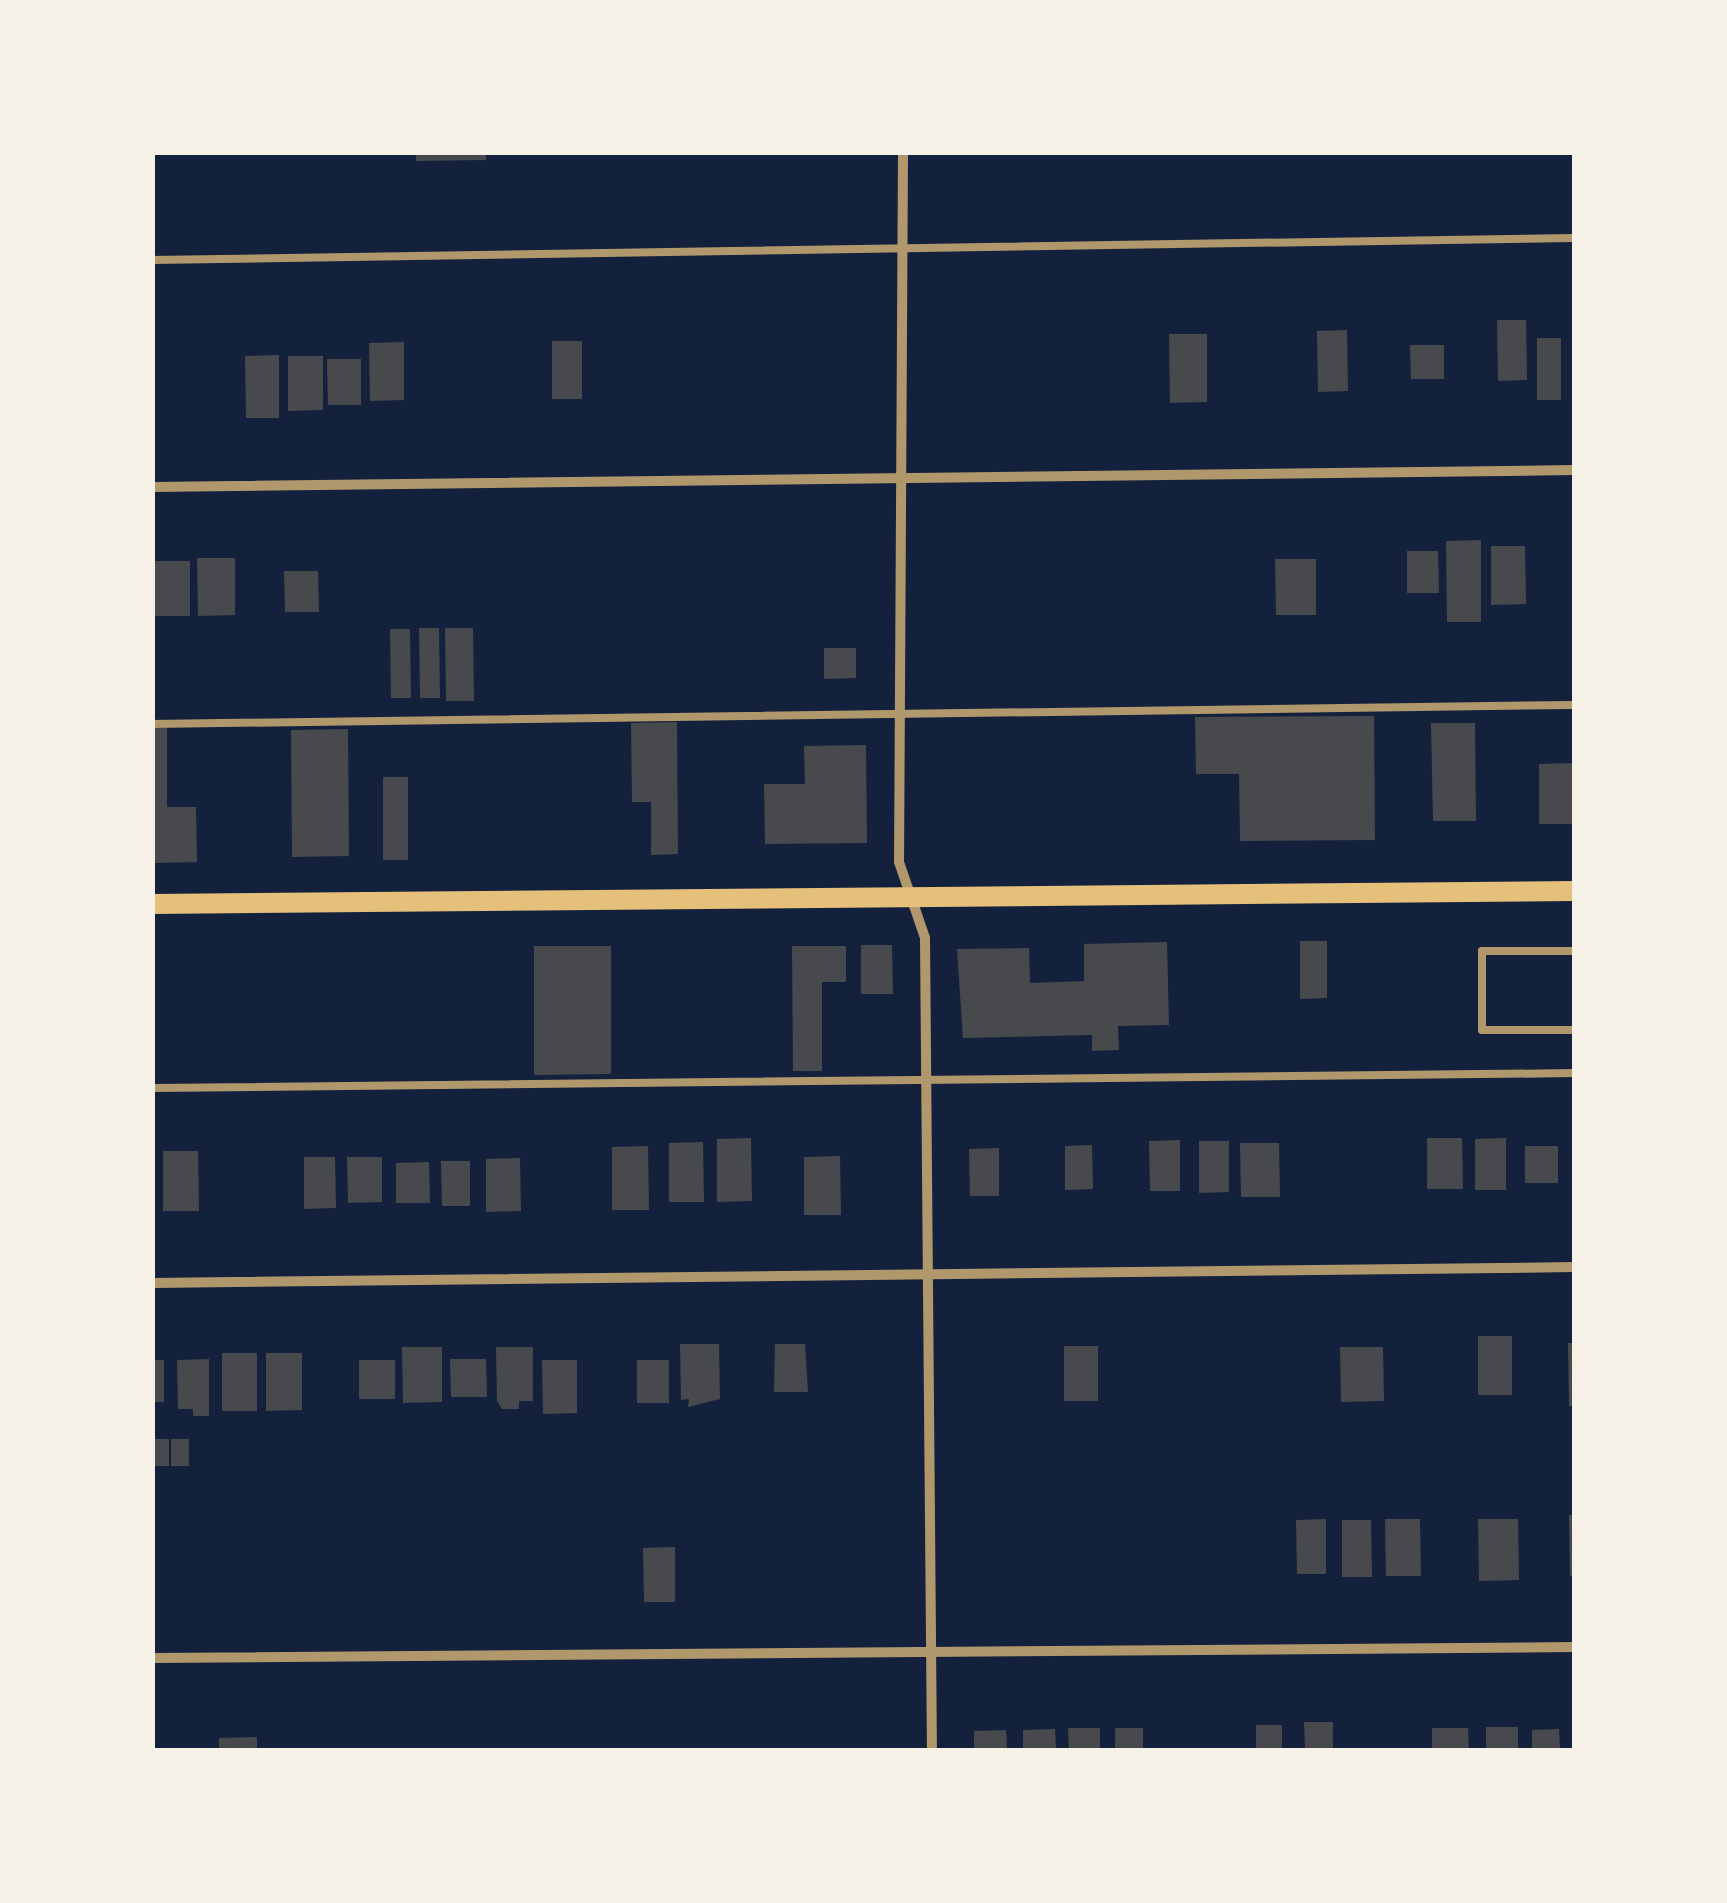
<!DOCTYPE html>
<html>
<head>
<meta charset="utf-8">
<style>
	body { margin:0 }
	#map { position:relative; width:1727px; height:1903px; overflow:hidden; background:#14213d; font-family:Overpass,sans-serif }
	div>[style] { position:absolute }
	.building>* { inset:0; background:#48494c }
	.service>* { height:8px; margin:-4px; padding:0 4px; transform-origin:4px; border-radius:4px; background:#b1986c }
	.minor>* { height:10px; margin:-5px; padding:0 5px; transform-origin:5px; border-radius:5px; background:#b1986c }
	.secondary>* { height:20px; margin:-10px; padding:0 10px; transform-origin:10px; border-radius:10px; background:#e5c07b }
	span { translate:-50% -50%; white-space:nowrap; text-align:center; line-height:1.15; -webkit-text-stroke:8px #f6f1e7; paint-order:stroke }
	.frame { position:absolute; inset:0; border:155px solid #f6f1e7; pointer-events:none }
</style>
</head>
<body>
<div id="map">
	<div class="building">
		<div style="clip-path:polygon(416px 152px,486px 152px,486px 160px,416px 161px)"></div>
		<div style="clip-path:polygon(1497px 320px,1526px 320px,1527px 380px,1498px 381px)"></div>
		<div style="clip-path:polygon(1347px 330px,1348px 391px,1318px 392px,1317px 331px)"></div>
		<div style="clip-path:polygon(1169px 334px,1207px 334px,1207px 402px,1170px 403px)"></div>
		<div style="clip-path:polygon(1537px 338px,1561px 338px,1561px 400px,1537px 400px)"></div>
		<div style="clip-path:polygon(552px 341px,582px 341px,582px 399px,552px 399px)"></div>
		<div style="clip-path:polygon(404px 342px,404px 400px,370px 401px,369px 343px)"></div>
		<div style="clip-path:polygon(1410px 345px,1444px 345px,1444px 379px,1411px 379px)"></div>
		<div style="clip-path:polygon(279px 355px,279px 418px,246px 418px,245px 356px)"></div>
		<div style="clip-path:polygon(288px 356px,323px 356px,323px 410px,288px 411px)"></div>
		<div style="clip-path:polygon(327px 359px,361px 359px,361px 405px,328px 405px)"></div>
		<div style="clip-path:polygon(1481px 540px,1481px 622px,1447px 622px,1446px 541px)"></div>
		<div style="clip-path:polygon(1491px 546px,1525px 546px,1526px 604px,1491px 605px)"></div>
		<div style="clip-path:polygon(1407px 551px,1438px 551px,1439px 593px,1407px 593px)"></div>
		<div style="clip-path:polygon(197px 558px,235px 558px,235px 615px,198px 616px)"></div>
		<div style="clip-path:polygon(1275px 559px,1316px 559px,1316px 615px,1276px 615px)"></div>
		<div style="clip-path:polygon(152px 561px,190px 561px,190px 616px,152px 616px)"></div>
		<div style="clip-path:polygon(284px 571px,318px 571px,319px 612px,285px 612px)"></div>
		<div style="clip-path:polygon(419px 628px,439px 628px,440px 698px,420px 698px)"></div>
		<div style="clip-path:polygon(445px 628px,473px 628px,474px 701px,446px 701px)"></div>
		<div style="clip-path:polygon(390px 629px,410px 629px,411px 698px,391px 698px)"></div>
		<div style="clip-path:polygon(824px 648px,856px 648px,856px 678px,824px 679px)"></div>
		<div style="clip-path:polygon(1374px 716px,1375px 840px,1240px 841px,1239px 774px,1196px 774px,1195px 717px)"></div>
		<div style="clip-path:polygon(677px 722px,678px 854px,651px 855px,651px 802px,632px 802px,631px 723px)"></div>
		<div style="clip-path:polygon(1431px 723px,1475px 723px,1476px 821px,1433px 821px)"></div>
		<div style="clip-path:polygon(152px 728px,167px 728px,167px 807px,196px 807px,197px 862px,152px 863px)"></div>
		<div style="clip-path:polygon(348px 729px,349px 856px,292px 857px,291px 730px)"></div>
		<div style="clip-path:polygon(866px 745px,867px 843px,765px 844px,764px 784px,805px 784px,804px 746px)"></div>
		<div style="clip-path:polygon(1574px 763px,1574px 824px,1539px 824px,1539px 764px)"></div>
		<div style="clip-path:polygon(383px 777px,408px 777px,408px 860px,383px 860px)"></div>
		<div style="clip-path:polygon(1300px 941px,1327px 941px,1327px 998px,1300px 999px)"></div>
		<div style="clip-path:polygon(1167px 942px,1169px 1025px,1118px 1026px,1119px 1050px,1092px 1051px,1092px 1035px,963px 1038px,957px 949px,1029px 948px,1030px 983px,1084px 981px,1084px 944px)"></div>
		<div style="clip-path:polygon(861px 945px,892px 945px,893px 994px,861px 994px)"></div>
		<div style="clip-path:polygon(534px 946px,611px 946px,611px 1074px,534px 1075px)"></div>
		<div style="clip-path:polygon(792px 946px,846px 946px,846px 982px,822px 982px,822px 1071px,793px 1071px)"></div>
		<div style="clip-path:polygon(751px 1138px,752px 1201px,717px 1202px,717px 1139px)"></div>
		<div style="clip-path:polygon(1427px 1138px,1462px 1138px,1463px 1189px,1427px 1189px)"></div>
		<div style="clip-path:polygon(1506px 1138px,1506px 1190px,1475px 1190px,1475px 1139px)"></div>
		<div style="clip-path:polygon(1180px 1140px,1180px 1191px,1150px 1191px,1149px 1141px)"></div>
		<div style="clip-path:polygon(1199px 1141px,1229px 1141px,1229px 1192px,1199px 1193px)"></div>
		<div style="clip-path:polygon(703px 1142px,704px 1202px,669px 1202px,669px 1143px)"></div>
		<div style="clip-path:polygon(1240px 1143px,1279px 1143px,1280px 1197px,1241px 1197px)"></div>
		<div style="clip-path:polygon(1092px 1145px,1093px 1189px,1065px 1190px,1065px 1146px)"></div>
		<div style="clip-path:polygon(648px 1146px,649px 1210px,612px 1210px,612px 1147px)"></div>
		<div style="clip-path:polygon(1525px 1146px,1558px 1146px,1558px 1183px,1525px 1183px)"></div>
		<div style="clip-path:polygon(999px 1148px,999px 1196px,970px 1196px,969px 1149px)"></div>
		<div style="clip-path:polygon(163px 1151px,198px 1151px,199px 1211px,163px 1211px)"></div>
		<div style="clip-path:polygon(840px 1156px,841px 1215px,804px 1215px,804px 1157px)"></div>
		<div style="clip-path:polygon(304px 1157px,335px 1157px,336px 1208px,304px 1209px)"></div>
		<div style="clip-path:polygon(347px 1157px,382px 1157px,382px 1202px,348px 1203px)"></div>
		<div style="clip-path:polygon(520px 1158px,521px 1211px,486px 1212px,486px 1159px)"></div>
		<div style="clip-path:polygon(441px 1161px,470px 1161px,470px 1206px,442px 1206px)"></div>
		<div style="clip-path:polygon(429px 1162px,430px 1203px,396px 1203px,396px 1163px)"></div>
		<div style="clip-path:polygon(1478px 1336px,1512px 1336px,1512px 1395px,1478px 1395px)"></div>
		<div style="clip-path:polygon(1568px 1343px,1574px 1343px,1574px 1406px,1569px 1406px)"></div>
		<div style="clip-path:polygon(680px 1344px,719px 1344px,720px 1399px,688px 1407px,689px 1399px,681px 1400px)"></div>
		<div style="clip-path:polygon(775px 1344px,805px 1344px,808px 1392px,774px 1392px)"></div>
		<div style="clip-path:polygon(1064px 1346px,1098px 1346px,1098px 1401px,1064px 1401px)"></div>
		<div style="clip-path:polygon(402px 1347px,442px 1347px,442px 1402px,403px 1403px)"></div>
		<div style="clip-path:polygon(496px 1347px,533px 1347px,533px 1401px,519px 1401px,519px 1409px,502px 1409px,497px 1401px)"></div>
		<div style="clip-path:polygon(1340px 1347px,1383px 1347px,1384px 1401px,1341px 1402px)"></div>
		<div style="clip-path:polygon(222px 1353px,257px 1353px,257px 1411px,222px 1411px)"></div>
		<div style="clip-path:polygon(266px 1353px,302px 1353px,302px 1410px,266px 1411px)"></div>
		<div style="clip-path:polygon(209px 1359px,209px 1416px,193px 1416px,193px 1409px,178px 1409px,177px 1360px)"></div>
		<div style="clip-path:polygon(450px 1359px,486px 1359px,487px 1397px,451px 1397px)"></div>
		<div style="clip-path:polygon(152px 1360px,164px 1360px,164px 1402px,152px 1402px)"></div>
		<div style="clip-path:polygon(359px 1360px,395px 1360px,395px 1399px,359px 1399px)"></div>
		<div style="clip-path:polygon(542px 1360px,577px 1360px,577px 1413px,543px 1414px)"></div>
		<div style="clip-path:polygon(637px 1360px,669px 1360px,669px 1403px,637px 1403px)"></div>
		<div style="clip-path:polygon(155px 1439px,169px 1439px,169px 1466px,155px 1466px)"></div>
		<div style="clip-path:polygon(171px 1439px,189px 1439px,189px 1466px,171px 1466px)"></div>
		<div style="clip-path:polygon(1569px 1515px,1574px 1515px,1574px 1576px,1570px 1576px)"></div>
		<div style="clip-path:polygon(1326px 1519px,1326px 1574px,1297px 1574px,1296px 1520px)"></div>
		<div style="clip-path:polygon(1385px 1519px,1420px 1519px,1421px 1576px,1386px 1576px)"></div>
		<div style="clip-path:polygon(1478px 1519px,1518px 1519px,1519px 1580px,1479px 1581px)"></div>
		<div style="clip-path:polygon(1342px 1520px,1371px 1520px,1372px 1577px,1342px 1577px)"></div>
		<div style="clip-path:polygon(675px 1547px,675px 1602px,644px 1602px,643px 1548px)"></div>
		<div style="clip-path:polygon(1304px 1722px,1333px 1722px,1333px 1750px,1305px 1750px)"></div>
		<div style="clip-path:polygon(1256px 1725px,1282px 1725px,1282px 1750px,1256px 1750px)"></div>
		<div style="clip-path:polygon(1486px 1727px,1518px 1727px,1518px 1750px,1486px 1750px)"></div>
		<div style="clip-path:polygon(1068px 1728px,1100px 1728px,1100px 1750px,1069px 1750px)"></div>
		<div style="clip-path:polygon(1115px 1728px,1143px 1728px,1143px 1750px,1115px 1750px)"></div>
		<div style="clip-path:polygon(1432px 1728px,1468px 1728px,1469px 1750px,1432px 1750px)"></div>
		<div style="clip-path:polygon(1055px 1729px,1056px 1750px,1023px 1750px,1023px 1730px)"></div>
		<div style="clip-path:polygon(1559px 1729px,1560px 1750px,1532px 1750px,1532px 1730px)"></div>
		<div style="clip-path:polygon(1006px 1730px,1007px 1750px,974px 1750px,974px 1731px)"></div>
		<div style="clip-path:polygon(257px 1737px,257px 1750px,219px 1750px,219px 1738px)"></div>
	</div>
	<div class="service">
		<div style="left:152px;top:260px;width:1422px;rotate:-0.89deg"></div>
		<div style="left:152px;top:724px;width:1422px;rotate:-0.77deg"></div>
		<div style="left:1574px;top:951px;width:92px;rotate:180deg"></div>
		<div style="left:1482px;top:951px;width:79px;rotate:90deg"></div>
		<div style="left:1482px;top:1030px;width:92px"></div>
		<div style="left:152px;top:1088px;width:1422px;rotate:-0.6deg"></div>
	</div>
	<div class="minor">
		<div style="left:903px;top:152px;width:710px;rotate:90.32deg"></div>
		<div style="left:899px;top:862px;width:80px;rotate:71.1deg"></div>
		<div style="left:925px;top:938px;width:812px;rotate:89.51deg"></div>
		<div style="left:152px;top:487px;width:1422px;rotate:-0.68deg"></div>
		<div style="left:152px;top:1283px;width:1422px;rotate:-0.64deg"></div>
		<div style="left:152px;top:1658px;width:1422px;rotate:-0.44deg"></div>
	</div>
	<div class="secondary">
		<div style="left:152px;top:904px;width:1422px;rotate:-0.52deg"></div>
	</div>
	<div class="frame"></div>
</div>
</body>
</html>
